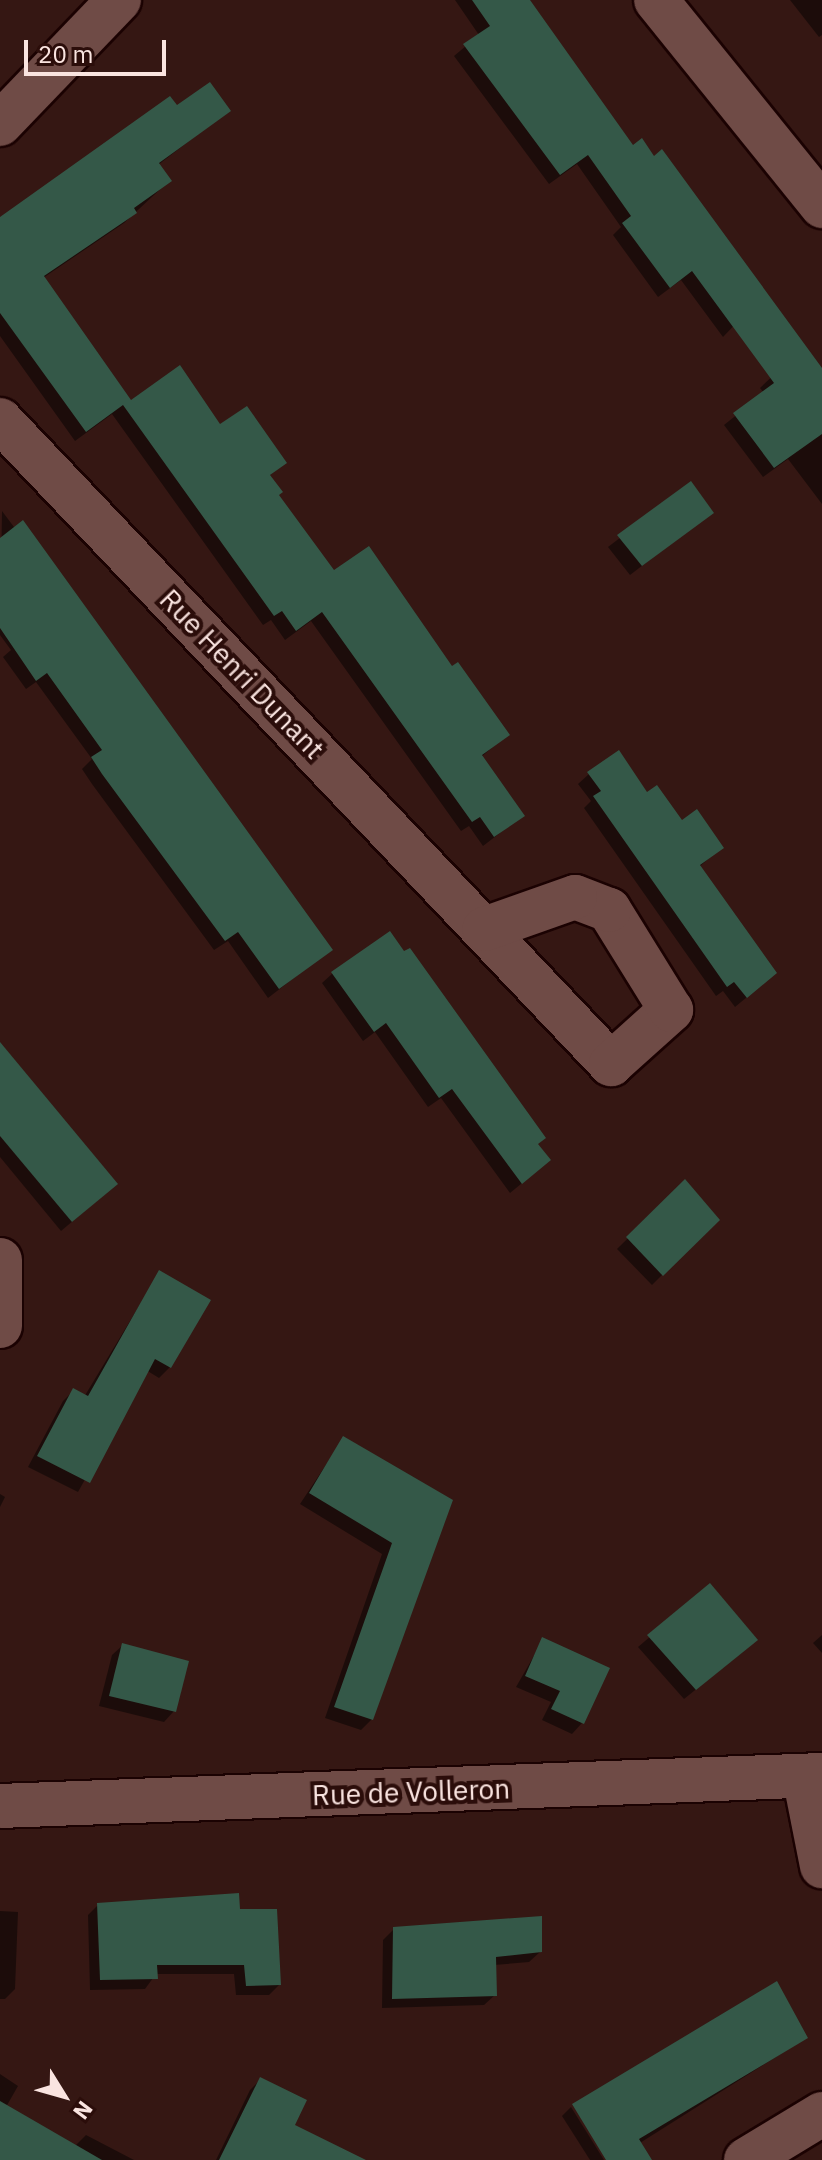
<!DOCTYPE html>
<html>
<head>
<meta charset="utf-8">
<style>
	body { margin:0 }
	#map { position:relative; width:822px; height:2160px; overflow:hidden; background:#351713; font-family:"IBM Plex Sans",sans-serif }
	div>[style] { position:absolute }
	.shadow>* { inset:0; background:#0007 }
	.building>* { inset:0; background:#345848 }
	.roads { filter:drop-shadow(2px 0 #1b0202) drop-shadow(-2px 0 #1b0202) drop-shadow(0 2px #1b0202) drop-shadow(0 -2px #1b0202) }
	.minor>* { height:44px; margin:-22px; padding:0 22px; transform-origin:22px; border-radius:22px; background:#6f4b46 }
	span { translate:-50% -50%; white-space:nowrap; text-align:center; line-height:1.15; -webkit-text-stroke:8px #2b0d0a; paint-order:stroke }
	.street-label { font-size:28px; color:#fae4e0 }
	.north { position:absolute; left:24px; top:2056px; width:80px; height:80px; -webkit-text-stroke:6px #2b0d0a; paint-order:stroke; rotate:127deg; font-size:22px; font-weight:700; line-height:32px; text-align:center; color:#fae4e0 }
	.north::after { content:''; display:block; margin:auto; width:28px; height:36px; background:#fae4e0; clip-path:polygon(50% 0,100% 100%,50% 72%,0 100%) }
	.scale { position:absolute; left:24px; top:40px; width:142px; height:36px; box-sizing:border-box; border:4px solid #fae4e0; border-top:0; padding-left:10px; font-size:24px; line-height:28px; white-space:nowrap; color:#fae4e0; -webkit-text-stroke:6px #2b0d0a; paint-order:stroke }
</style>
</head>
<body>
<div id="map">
	<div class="shadow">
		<div style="clip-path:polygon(455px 0,529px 0,633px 147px,765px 293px,723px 337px,681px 280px,658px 297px,613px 235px,621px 227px,577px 164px,549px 184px,454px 56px,479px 35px)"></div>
		<div style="clip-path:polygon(790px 0,822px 0,822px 35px,819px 37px)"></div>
		<div style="clip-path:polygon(176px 108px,228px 111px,158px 165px,169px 181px,124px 223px,43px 278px,131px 403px,219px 427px,284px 463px,269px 476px,277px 495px,333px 573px,451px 669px,507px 735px,481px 757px,522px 816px,483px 846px,469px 826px,461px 831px,311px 621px,285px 640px,271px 620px,263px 625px,112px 414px,75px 441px,0 336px,0 220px)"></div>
		<div style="clip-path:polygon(804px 346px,822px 371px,822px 504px,788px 459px,763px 477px,724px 425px,764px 393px,760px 388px)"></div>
		<div style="clip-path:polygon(691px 484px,711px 513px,630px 575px,608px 547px)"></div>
		<div style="clip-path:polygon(2px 511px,330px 950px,268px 998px,228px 941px,214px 950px,92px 784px,82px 769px,92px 759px,36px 682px,26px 689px,3px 657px,11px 650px,0 635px)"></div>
		<div style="clip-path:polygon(589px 774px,721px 848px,699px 867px,764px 983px,735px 1007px,723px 991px,716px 996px,584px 808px,591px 801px,578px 784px)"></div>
		<div style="clip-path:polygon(333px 973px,536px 1145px,538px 1170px,510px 1193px,441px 1098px,428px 1107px,375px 1032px,363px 1041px,322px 983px)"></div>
		<div style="clip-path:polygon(0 1045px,105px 1194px,61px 1231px,0 1157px)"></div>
		<div style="clip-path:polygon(685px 1182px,717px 1220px,652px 1285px,617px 1249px)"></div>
		<div style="clip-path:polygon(159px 1273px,170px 1367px,159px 1378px,146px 1370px,78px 1492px,28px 1467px,63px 1401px,73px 1391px,84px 1397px)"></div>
		<div style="clip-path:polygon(343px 1439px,450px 1501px,372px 1719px,361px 1730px,325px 1718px,382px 1554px,300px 1504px)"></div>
		<div style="clip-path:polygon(0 1494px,5px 1497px,0 1507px)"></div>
		<div style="clip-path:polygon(710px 1586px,745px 1650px,684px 1699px,638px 1647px)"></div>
		<div style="clip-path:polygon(822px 1635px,822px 1653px,813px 1643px)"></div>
		<div style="clip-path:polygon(543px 1640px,582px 1723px,572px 1734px,542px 1720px,551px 1702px,516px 1687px)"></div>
		<div style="clip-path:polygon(123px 1645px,174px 1711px,164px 1722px,99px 1706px,112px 1655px)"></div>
		<div style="clip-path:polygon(98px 1905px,239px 1911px,279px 1985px,269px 1995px,236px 1995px,234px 1974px,156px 1974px,145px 1989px,90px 1990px,88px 1915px)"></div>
		<div style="clip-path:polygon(0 1911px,18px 1912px,15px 1989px,5px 1999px,0 1999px)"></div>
		<div style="clip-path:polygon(394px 1929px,540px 1952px,529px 1962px,494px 1965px,495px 1995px,484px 2005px,382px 2008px,383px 1940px)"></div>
		<div style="clip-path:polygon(806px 2038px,613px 2160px,573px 2105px)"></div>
		<div style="clip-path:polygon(0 2074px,18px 2086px,6px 2107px,75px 2146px,86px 2135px,134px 2160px,0 2160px)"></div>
		<div style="clip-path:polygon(261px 2079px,292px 2126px,361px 2160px,216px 2160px,250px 2090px)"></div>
		<div style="clip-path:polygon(571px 2107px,604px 2160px,590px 2160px,562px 2116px)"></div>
	</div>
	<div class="building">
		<div style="clip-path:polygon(472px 0,530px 0,633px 145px,642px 138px,654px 156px,662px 149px,822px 368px,822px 434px,774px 468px,733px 413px,774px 383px,692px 271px,670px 288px,622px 223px,631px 216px,588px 155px,560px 175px,463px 44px,490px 26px)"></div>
		<div style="clip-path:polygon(210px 82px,231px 111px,159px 163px,172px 181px,134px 208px,137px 213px,44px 276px,131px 400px,180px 365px,220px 424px,247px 406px,287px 463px,270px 475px,283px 492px,279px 495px,334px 570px,369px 546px,452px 666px,458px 662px,510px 735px,482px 755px,525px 816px,494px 837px,480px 817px,472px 822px,322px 612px,296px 631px,282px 611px,274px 616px,123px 405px,86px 432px,0 313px,0 217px,170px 96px,177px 105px)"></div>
		<div style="clip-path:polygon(691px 481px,714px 513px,642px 566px,617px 535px)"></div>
		<div style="clip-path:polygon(23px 520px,333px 950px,279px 989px,238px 932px,225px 941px,102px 774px,91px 757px,102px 750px,47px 673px,36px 681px,0 628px,0 538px)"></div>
		<div style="clip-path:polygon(619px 750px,647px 792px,657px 785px,682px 820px,697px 809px,724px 848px,700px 865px,777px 973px,747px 998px,734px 982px,727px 987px,593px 796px,601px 791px,587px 772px)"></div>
		<div style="clip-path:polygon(390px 931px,404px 951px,410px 948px,546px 1138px,538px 1144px,551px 1160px,522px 1184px,452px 1089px,439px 1098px,386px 1023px,374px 1032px,331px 972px)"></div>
		<div style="clip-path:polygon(0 1042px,118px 1184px,72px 1222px,0 1136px)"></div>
		<div style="clip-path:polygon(685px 1179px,720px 1220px,663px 1276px,626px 1237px)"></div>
		<div style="clip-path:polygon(159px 1270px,211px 1300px,171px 1368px,155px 1359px,90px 1483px,37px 1456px,73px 1388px,88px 1396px)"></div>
		<div style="clip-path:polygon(343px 1436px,453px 1500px,373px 1720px,334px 1707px,392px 1543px,309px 1493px)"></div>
		<div style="clip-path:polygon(710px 1583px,758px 1640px,696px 1690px,647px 1635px)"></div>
		<div style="clip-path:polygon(542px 1637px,610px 1668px,584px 1724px,551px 1709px,560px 1691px,525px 1676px)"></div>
		<div style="clip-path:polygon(122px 1643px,189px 1661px,176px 1712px,109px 1696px)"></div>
		<div style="clip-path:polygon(239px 1893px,240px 1909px,277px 1909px,281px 1985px,246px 1986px,244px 1965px,157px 1965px,158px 1979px,100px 1980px,97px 1903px)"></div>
		<div style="clip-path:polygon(542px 1916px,542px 1952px,496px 1957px,497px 1996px,392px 1999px,393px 1927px)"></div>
		<div style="clip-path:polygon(777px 1981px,808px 2038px,639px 2139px,652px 2160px,606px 2160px,572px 2104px)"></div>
		<div style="clip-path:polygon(260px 2077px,307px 2100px,295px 2125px,366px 2160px,219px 2160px)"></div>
		<div style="clip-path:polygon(0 2101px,102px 2160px,0 2160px)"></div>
	</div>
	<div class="roads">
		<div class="minor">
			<div style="left:656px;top:0;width:265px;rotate:51.1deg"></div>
			<div style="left:0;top:124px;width:172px;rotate:-46.2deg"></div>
			<div style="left:0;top:420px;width:888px;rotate:46.51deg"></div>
			<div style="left:611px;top:1064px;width:81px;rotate:-42deg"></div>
			<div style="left:671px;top:1010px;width:118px;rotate:-121.8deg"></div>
			<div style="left:609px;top:910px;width:36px;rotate:-159deg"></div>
			<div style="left:575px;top:897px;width:96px;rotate:160.6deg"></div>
			<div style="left:0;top:1260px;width:66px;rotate:90deg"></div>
			<div style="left:805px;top:1780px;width:88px;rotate:78.8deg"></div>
			<div style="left:0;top:1806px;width:823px;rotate:-2.16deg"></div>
			<div style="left:746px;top:2160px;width:89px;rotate:-31.2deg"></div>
		</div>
	</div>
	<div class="street-label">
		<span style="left:242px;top:674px;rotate:46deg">Rue Henri Dunant</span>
		<span style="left:411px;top:1792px;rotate:-2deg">Rue de Volleron</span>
	</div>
	<div class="north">N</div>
	<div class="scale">20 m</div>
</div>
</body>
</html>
